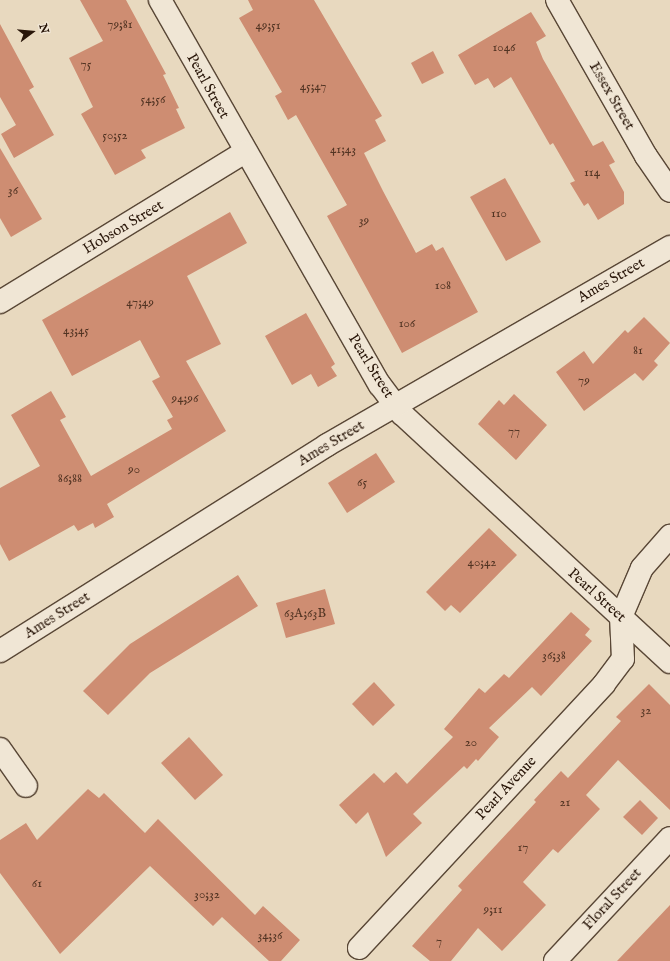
<!DOCTYPE html>
<html>
<head>
<meta charset="utf-8">
<style>
	body { margin:0 }
	#map { position:relative; width:670px; height:961px; overflow:hidden; background:#e8d9bf; font-family:"IM FELL English",serif }
	div>[style] { position:absolute }
	.building>* { inset:0; background:#ce8d72 }
	.roads { filter:drop-shadow(1px 0 #594736) drop-shadow(-1px 0 #594736) drop-shadow(0 1px #594736) drop-shadow(0 -1px #594736) }
	.minor>* { height:22px; margin:-11px; padding:0 11px; transform-origin:11px; border-radius:11px; background:#f0e6d5 }
	span { translate:-50% -50%; white-space:nowrap; text-align:center; line-height:1.15; -webkit-text-stroke:3.5px #f0e6d5; paint-order:stroke }
	.number-label { font-size:13px; color:#523423 }
	.number-label span { -webkit-text-stroke-width:0 }
	.street-label { font-size:15px; color:#291609 }
	.north { position:absolute; left:12px; top:12px; width:40px; height:40px; -webkit-text-stroke:3px #f0e6d5; paint-order:stroke; rotate:74deg; font-size:11px; font-weight:700; line-height:16px; text-align:center; color:#291609 }
	.north::after { content:''; display:block; margin:auto; width:14px; height:18px; background:#291609; clip-path:polygon(50% 0,100% 100%,50% 72%,0 100%) }
</style>
</head>
<body>
<div id="map">
	<div class="building">
		<div style="clip-path:polygon(80px 0,126px 0,166px 74px,163px 75px,179px 108px,176px 109px,185px 128px,141px 150px,146px 158px,115px 175px,81px 114px,93px 107px,69px 58px,103px 41px)"></div>
		<div style="clip-path:polygon(248px 0,314px 0,382px 116px,375px 120px,386px 141px,364px 153px,383px 191px,416px 253px,432px 244px,436px 251px,443px 247px,478px 312px,402px 353px,327px 216px,347px 205px,296px 115px,288px 120px,275px 96px,282px 92px,239px 18px,253px 10px)"></div>
		<div style="clip-path:polygon(531px 12px,546px 36px,536px 42px,543px 59px,593px 146px,603px 141px,615px 162px,609px 165px,624px 192px,624px 204px,598px 220px,588px 203px,584px 206px,570px 183px,575px 181px,553px 143px,550px 145px,511px 77px,494px 88px,488px 78px,475px 85px,458px 55px)"></div>
		<div style="clip-path:polygon(0 24px,34px 87px,29px 90px,54px 135px,14px 158px,1px 134px,16px 125px,0 97px)"></div>
		<div style="clip-path:polygon(433px 51px,444px 73px,422px 84px,411px 63px)"></div>
		<div style="clip-path:polygon(0 148px,42px 219px,11px 237px,0 218px)"></div>
		<div style="clip-path:polygon(505px 178px,541px 242px,506px 261px,470px 197px)"></div>
		<div style="clip-path:polygon(230px 212px,247px 243px,187px 276px,221px 344px,186px 361px,226px 431px,107px 504px,114px 517px,95px 528px,93px 523px,78px 531px,74px 525px,9px 561px,0 544px,0 488px,40px 466px,11px 415px,51px 391px,66px 417px,60px 420px,91px 476px,172px 429px,167px 420px,173px 417px,152px 381px,160px 377px,140px 340px,72px 376px,42px 320px)"></div>
		<div style="clip-path:polygon(306px 313px,335px 364px,331px 367px,337px 376px,318px 387px,311px 374px,292px 385px,265px 336px)"></div>
		<div style="clip-path:polygon(644px 317px,670px 343px,654px 361px,658px 365px,643px 381px,635px 373px,584px 411px,556px 372px,584px 351px,593px 364px,625px 330px,628px 333px)"></div>
		<div style="clip-path:polygon(514px 394px,547px 425px,516px 460px,478px 424px,499px 400px,504px 405px)"></div>
		<div style="clip-path:polygon(376px 453px,395px 482px,347px 513px,328px 483px)"></div>
		<div style="clip-path:polygon(489px 528px,517px 555px,460px 613px,451px 605px,445px 611px,426px 592px)"></div>
		<div style="clip-path:polygon(238px 575px,258px 606px,150px 673px,108px 715px,83px 691px,130px 644px)"></div>
		<div style="clip-path:polygon(325px 589px,335px 624px,286px 638px,276px 603px)"></div>
		<div style="clip-path:polygon(571px 612px,590px 629px,585px 635px,592px 641px,541px 696px,532px 687px,489px 728px,499px 737px,478px 761px,476px 759px,467px 769px,464px 766px,413px 814px,422px 823px,386px 857px,368px 812px,356px 824px,339px 805px,374px 773px,384px 783px,396px 772px,407px 784px,453px 737px,444px 729px,479px 688px,485px 693px,504px 674px,509px 678px)"></div>
		<div style="clip-path:polygon(374px 682px,395px 705px,373px 726px,352px 704px)"></div>
		<div style="clip-path:polygon(649px 684px,670px 705px,670px 810px,618px 760px,586px 795px,600px 809px,558px 853px,553px 849px,523px 882px,546px 905px,502px 951px,478px 928px,451px 961px,430px 961px,412px 946px,462px 890px,458px 886px,536px 802px,534px 800px,561px 771px,568px 778px,621px 721px,616px 717px)"></div>
		<div style="clip-path:polygon(189px 737px,223px 775px,195px 800px,161px 763px)"></div>
		<div style="clip-path:polygon(88px 789px,99px 798px,104px 793px,145px 833px,158px 819px,255px 915px,263px 906px,300px 940px,281px 961px,269px 961px,222px 917px,213px 926px,150px 866px,60px 954px,0 873px,0 840px,26px 823px,37px 840px)"></div>
		<div style="clip-path:polygon(640px 800px,658px 818px,642px 835px,623px 817px)"></div>
		<div style="clip-path:polygon(670px 905px,670px 961px,617px 961px)"></div>
	</div>
	<div class="roads">
		<div class="minor">
			<div style="left:160px;top:0;width:443px;rotate:60.3deg"></div>
			<div style="left:380px;top:385px;width:36px;rotate:53deg"></div>
			<div style="left:402px;top:414px;width:365px;rotate:42.8deg"></div>
			<div style="left:557px;top:0;width:180px;rotate:60.3deg"></div>
			<div style="left:646px;top:156px;width:42px;rotate:55.6deg"></div>
			<div style="left:0;top:302px;width:287px;rotate:-31.5deg"></div>
			<div style="left:0;top:651px;width:386px;rotate:-32.2deg"></div>
			<div style="left:327px;top:445px;width:396px;rotate:-30deg"></div>
			<div style="left:0;top:749px;width:45px;rotate:54.9deg"></div>
			<div style="left:359px;top:948px;width:360px;rotate:-47.1deg"></div>
			<div style="left:604px;top:684px;width:31px;rotate:-53deg"></div>
			<div style="left:623px;top:659px;width:42px;rotate:-92.7deg"></div>
			<div style="left:621px;top:617px;width:53px;rotate:-66.8deg"></div>
			<div style="left:642px;top:568px;width:43px;rotate:-48.8deg"></div>
			<div style="left:555px;top:961px;width:168px;rotate:-46.9deg"></div>
		</div>
	</div>
	<div class="number-label">
		<span style="left:120px;top:25px">79;81</span>
		<span style="left:268px;top:26px">49;51</span>
		<span style="left:504px;top:48px">1046</span>
		<span style="left:86px;top:65px">75</span>
		<span style="left:313px;top:87px">45;47</span>
		<span style="left:153px;top:100px">54;56</span>
		<span style="left:115px;top:136px">50;52</span>
		<span style="left:343px;top:150px">41;43</span>
		<span style="left:592px;top:173px">114</span>
		<span style="left:13px;top:191px">36</span>
		<span style="left:499px;top:214px">110</span>
		<span style="left:364px;top:221px">39</span>
		<span style="left:443px;top:286px">108</span>
		<span style="left:140px;top:303px">47;49</span>
		<span style="left:407px;top:324px">106</span>
		<span style="left:76px;top:331px">43;45</span>
		<span style="left:638px;top:351px">81</span>
		<span style="left:584px;top:381px">79</span>
		<span style="left:185px;top:399px">94;96</span>
		<span style="left:514px;top:432px">77</span>
		<span style="left:134px;top:470px">90</span>
		<span style="left:70px;top:479px">86;88</span>
		<span style="left:362px;top:483px">65</span>
		<span style="left:482px;top:563px">40;42</span>
		<span style="left:305px;top:614px">63A;63B</span>
		<span style="left:554px;top:656px">36;38</span>
		<span style="left:646px;top:711px">32</span>
		<span style="left:471px;top:743px">20</span>
		<span style="left:565px;top:803px">21</span>
		<span style="left:523px;top:848px">17</span>
		<span style="left:37px;top:884px">61</span>
		<span style="left:207px;top:895px">30;32</span>
		<span style="left:493px;top:910px">9;11</span>
		<span style="left:270px;top:936px">34;36</span>
		<span style="left:439px;top:942px">7</span>
	</div>
	<div class="street-label">
		<span style="left:208px;top:86px;rotate:61deg">Pearl Street</span>
		<span style="left:612px;top:96px;rotate:60deg">Essex Street</span>
		<span style="left:123px;top:227px;rotate:-31deg">Hobson Street</span>
		<span style="left:611px;top:280px;rotate:-30deg">Ames Street</span>
		<span style="left:371px;top:366px;rotate:58deg">Pearl Street</span>
		<span style="left:331px;top:443px;rotate:-31deg">Ames Street</span>
		<span style="left:597px;top:595px;rotate:42deg">Pearl Street</span>
		<span style="left:57px;top:615px;rotate:-32deg">Ames Street</span>
		<span style="left:506px;top:788px;rotate:-47deg">Pearl Avenue</span>
		<span style="left:612px;top:899px;rotate:-47deg">Floral Street</span>
	</div>
	<div class="north">N</div>
</div>
</body>
</html>
